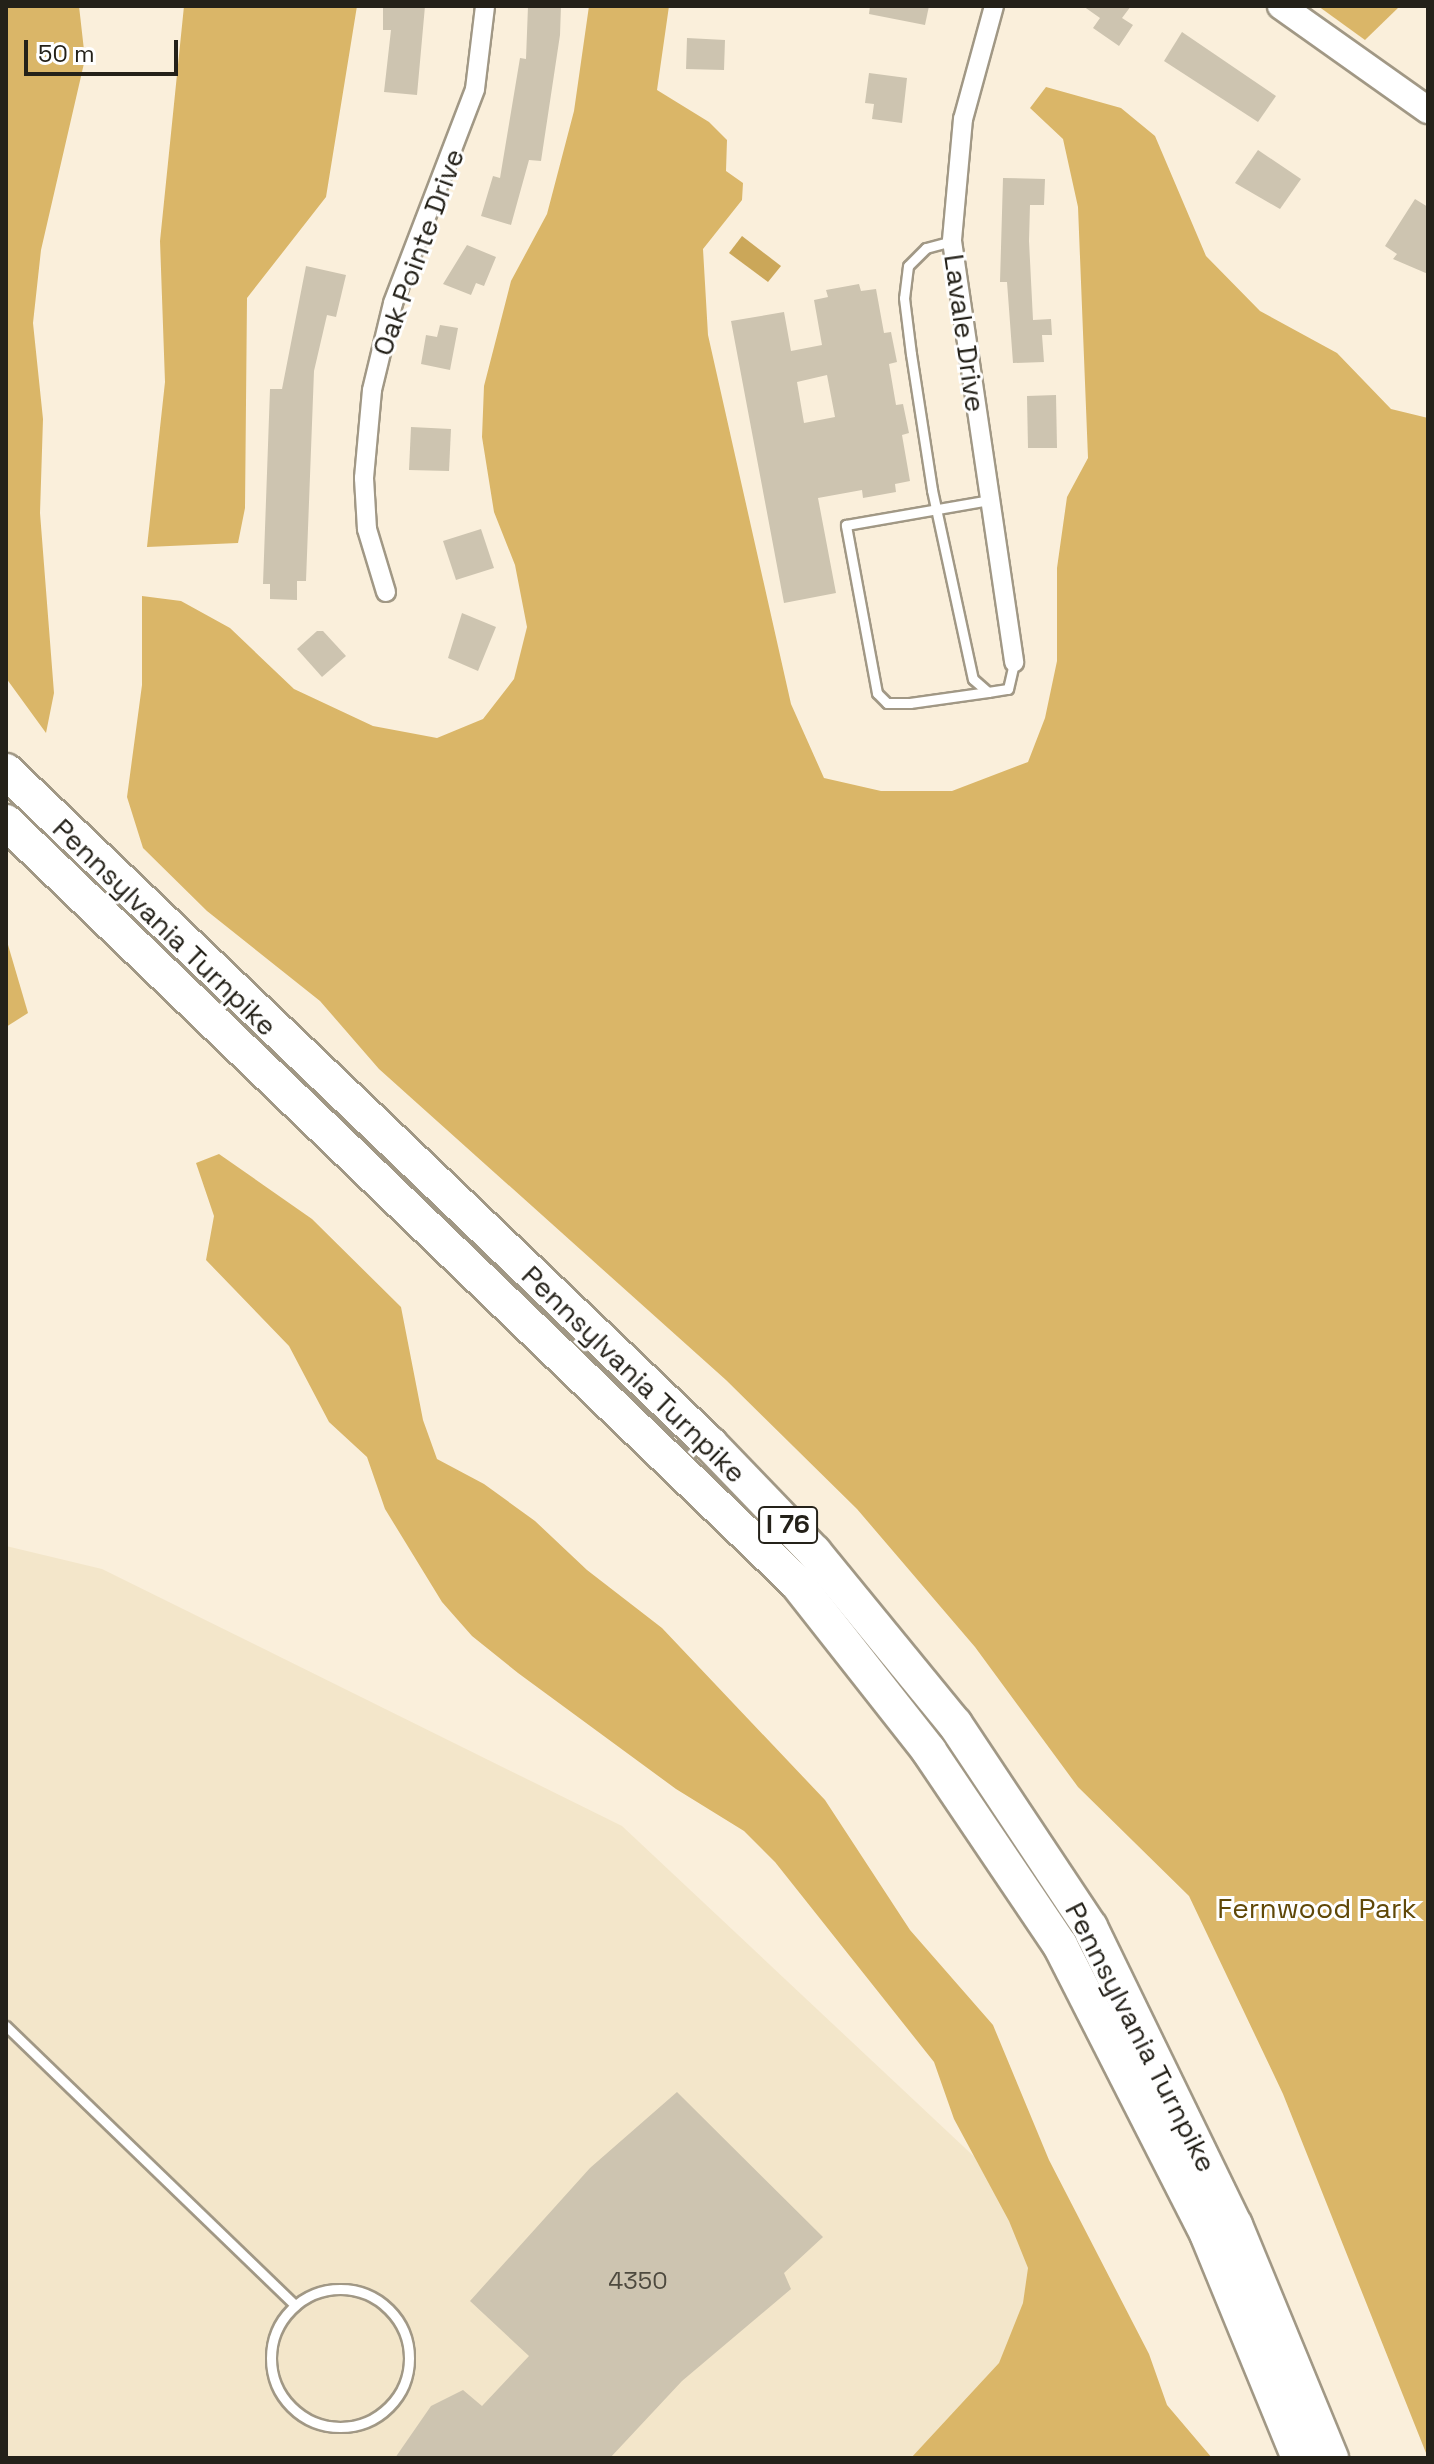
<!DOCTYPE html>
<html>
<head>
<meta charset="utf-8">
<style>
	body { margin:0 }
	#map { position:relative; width:1434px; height:2464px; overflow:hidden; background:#faefdb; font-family:"Space Grotesk",sans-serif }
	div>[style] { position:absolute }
	.built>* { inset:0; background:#f3e6ca }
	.forest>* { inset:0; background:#dab668 }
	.water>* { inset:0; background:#cba759 }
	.building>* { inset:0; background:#cdc4b0 }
	.roads { filter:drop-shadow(2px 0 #a19885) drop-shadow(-2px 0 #a19885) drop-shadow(0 2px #a19885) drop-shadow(0 -2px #a19885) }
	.service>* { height:9px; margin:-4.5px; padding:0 4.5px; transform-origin:4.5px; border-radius:4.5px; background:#fff }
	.service>.ring { margin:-4.5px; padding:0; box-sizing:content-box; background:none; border:9px solid #fff; border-radius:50% }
	.minor>* { height:18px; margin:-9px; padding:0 9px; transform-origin:9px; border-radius:9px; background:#fff }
	.secondary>* { height:26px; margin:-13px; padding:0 13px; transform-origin:13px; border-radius:13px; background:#fff }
	.motorway>* { height:34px; margin:-17px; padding:0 17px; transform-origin:17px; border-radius:17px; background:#fff }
	span { translate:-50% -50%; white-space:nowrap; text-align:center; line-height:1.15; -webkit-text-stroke:6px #fff; paint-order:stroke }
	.number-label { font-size:24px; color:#4e4a3f }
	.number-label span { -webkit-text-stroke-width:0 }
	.shield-label span { padding:2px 6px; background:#fff; border:2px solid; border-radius:6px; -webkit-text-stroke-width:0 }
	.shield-label { font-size:26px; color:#242119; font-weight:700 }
	.street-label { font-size:28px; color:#242119 }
	.park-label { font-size:28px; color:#604808 }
	.frame { position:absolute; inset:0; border:8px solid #242119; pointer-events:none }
	.scale { position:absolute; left:24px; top:40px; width:154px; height:36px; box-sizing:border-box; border:4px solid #242119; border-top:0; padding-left:10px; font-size:24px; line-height:28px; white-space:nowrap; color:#242119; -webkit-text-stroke:6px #fff; paint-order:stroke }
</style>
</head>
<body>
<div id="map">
	<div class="built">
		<div style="clip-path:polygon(6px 1546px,102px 1569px,622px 1826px,1114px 2288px,931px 2458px,6px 2458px)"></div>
	</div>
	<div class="forest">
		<div style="clip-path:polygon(6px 6px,79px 6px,85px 59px,41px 250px,33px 323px,43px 419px,40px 513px,54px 693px,46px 733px,6px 678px)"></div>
		<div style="clip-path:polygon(184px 6px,357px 6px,326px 197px,247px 298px,245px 508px,238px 543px,147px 547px,165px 382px,160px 241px)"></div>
		<div style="clip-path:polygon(589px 6px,669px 6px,657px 90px,709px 122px,727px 140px,726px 171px,743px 183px,742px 200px,703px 249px,708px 335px,791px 704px,824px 778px,881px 791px,952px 791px,1028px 762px,1045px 718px,1057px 661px,1057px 568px,1067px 497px,1088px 458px,1078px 207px,1063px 139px,1030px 108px,1046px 87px,1121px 108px,1155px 136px,1206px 256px,1260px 311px,1337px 353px,1391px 409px,1428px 418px,1428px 2458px,1283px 2094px,1189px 1896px,1078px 1787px,975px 1647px,857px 1509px,726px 1380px,379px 1069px,320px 1001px,207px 911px,143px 848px,127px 797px,142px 685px,142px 596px,181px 601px,230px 628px,294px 689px,373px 726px,437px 738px,483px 719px,514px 679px,527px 627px,515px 565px,494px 512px,482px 437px,484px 386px,511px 281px,547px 214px,574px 111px)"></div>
		<div style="clip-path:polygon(1318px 6px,1400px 6px,1365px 40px)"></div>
		<div style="clip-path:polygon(6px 938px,28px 1013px,6px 1027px)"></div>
		<div style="clip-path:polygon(219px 1154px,312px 1219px,401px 1307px,423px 1420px,437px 1459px,484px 1484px,535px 1521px,587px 1570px,662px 1628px,825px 1800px,910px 1930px,993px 2025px,1049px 2160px,1149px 2354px,1167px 2405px,1212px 2458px,911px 2458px,999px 2363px,1023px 2303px,1028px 2268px,1009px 2221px,954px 2119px,934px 2062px,775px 1862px,744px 1831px,676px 1789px,518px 1673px,472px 1636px,442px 1602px,385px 1509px,367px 1457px,329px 1422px,289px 1346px,206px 1260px,214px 1216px,196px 1163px)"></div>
	</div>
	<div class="water">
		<div style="clip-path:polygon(742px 236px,781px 266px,768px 282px,729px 253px)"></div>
	</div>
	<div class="building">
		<div style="clip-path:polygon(383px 6px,425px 6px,417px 95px,384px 92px,391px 30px,383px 30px)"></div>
		<div style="clip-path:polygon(528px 6px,561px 6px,560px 35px,541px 161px,529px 160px,511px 225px,481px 216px,493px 176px,500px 178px,520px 58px,526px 59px)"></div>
		<div style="clip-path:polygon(870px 6px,929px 6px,925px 25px,869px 14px)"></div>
		<div style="clip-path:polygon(1083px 6px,1131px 6px,1122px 18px,1133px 25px,1119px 46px,1093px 28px,1100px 18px)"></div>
		<div style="clip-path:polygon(1182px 32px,1276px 96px,1258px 122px,1164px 61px)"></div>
		<div style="clip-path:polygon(687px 38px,725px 40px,724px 70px,686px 69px)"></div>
		<div style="clip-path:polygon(869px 73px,907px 78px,902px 123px,872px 119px,874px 104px,865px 103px)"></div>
		<div style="clip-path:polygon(1258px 150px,1301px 179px,1280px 209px,1235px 183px)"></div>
		<div style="clip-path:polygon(1003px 178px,1045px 179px,1044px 205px,1030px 205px,1029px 241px,1033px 320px,1051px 319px,1052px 335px,1042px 335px,1044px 362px,1013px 363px,1007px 282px,1000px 282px)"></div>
		<div style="clip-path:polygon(1415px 199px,1428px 207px,1428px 274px,1393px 259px,1397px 254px,1385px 246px)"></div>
		<div style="clip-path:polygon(467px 245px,496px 257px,484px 286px,476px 283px,471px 295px,443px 284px)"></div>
		<div style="clip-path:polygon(306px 266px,346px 275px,336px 317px,327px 315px,314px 371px,306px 581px,297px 581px,297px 600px,270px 599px,270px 584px,263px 584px,270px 389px,282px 389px)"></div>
		<div style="clip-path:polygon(evenodd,859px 284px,861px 291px,876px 289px,884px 333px,891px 332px,897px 362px,889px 364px,896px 405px,903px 404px,909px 433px,902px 435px,910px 481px,895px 484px,896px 492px,863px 498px,862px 490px,818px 498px,836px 593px,784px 603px,731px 321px,784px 312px,791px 351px,822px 345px,814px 300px,828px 297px,826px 290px,859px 284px,827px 375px,835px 417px,804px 423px,797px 382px,827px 375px)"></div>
		<div style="clip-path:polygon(440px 325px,458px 328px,450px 370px,421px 364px,426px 335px,437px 337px)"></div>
		<div style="clip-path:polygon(1056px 395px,1057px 448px,1028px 448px,1027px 396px)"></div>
		<div style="clip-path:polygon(411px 427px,451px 429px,449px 471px,409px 470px)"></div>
		<div style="clip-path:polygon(481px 529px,494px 568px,456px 580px,443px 541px)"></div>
		<div style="clip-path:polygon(462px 613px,496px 627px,478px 671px,448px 658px)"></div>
		<div style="clip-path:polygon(317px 631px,323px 631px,346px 656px,322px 677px,297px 649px)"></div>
		<div style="clip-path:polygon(677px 2092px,823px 2237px,784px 2273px,791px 2289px,682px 2381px,610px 2458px,395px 2458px,431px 2406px,463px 2390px,482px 2406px,529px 2356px,470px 2301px,590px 2168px)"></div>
	</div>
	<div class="roads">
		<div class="service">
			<div style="left:952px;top:241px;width:27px;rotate:165deg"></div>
			<div style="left:926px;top:248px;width:25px;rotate:135deg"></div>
			<div style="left:908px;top:266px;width:32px;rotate:97deg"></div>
			<div style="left:904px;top:298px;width:56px;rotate:82.9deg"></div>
			<div style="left:911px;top:354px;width:138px;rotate:81.2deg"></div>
			<div style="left:932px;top:490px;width:193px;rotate:77.8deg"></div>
			<div style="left:973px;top:679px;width:20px;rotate:41deg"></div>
			<div style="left:988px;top:692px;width:20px;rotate:-9deg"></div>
			<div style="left:1008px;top:689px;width:28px;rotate:-77deg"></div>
			<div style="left:988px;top:692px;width:79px;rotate:172deg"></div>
			<div style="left:910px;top:703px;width:23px;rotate:180deg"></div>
			<div style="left:887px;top:703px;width:14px;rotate:-135deg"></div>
			<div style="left:877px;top:693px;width:171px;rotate:-100.5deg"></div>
			<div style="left:846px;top:525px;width:145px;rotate:-9.9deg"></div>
			<div style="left:6px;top:2026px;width:402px;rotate:44deg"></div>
			<div class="ring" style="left:271px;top:2289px;width:129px;height:129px"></div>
		</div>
		<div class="minor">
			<div style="left:994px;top:6px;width:117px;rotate:105.3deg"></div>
			<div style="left:963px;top:119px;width:122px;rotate:95.2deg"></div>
			<div style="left:952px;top:241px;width:426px;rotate:81.6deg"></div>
			<div style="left:386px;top:592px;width:66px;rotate:-106.8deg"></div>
			<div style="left:367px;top:529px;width:51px;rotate:-93.4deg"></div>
			<div style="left:364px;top:478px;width:88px;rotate:-84.8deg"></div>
			<div style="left:372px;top:390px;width:89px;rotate:-76.4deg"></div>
			<div style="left:393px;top:303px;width:229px;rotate:-69deg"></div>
			<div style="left:475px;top:89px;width:84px;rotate:-83.1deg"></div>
		</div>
		<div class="secondary">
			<div style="left:1281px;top:6px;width:180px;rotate:35.3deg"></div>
		</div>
		<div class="motorway">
			<div style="left:6px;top:771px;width:974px;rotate:43.71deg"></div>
			<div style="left:710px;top:1444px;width:150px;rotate:46.1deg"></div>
			<div style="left:814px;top:1552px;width:222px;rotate:50.7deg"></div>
			<div style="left:955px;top:1724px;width:244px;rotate:56.4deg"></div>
			<div style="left:1090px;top:1927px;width:331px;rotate:64.1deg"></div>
			<div style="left:1235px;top:2225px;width:252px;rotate:67.6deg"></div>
			<div style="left:6px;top:822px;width:1098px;rotate:43.89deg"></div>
			<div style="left:797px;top:1583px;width:214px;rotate:51.8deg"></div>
			<div style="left:929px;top:1751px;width:234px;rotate:56deg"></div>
			<div style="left:1060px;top:1945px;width:326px;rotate:63deg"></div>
			<div style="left:1208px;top:2236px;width:240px;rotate:67.7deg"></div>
		</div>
	</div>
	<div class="number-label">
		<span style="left:638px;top:2281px">4350</span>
	</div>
	<div class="shield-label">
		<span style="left:788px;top:1525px">I 76</span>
	</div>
	<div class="street-label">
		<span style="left:418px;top:252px;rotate:-70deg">Oak Pointe Drive</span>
		<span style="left:965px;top:333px;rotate:82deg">Lavale Drive</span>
		<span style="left:165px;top:927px;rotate:44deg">Pennsylvania Turnpike</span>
		<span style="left:634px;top:1374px;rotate:44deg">Pennsylvania Turnpike</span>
		<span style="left:1141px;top:2037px;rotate:63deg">Pennsylvania Turnpike</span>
	</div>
	<div class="park-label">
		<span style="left:1317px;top:1908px">Fernwood Park</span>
	</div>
	<div class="frame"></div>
	<div class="scale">50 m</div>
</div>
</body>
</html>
